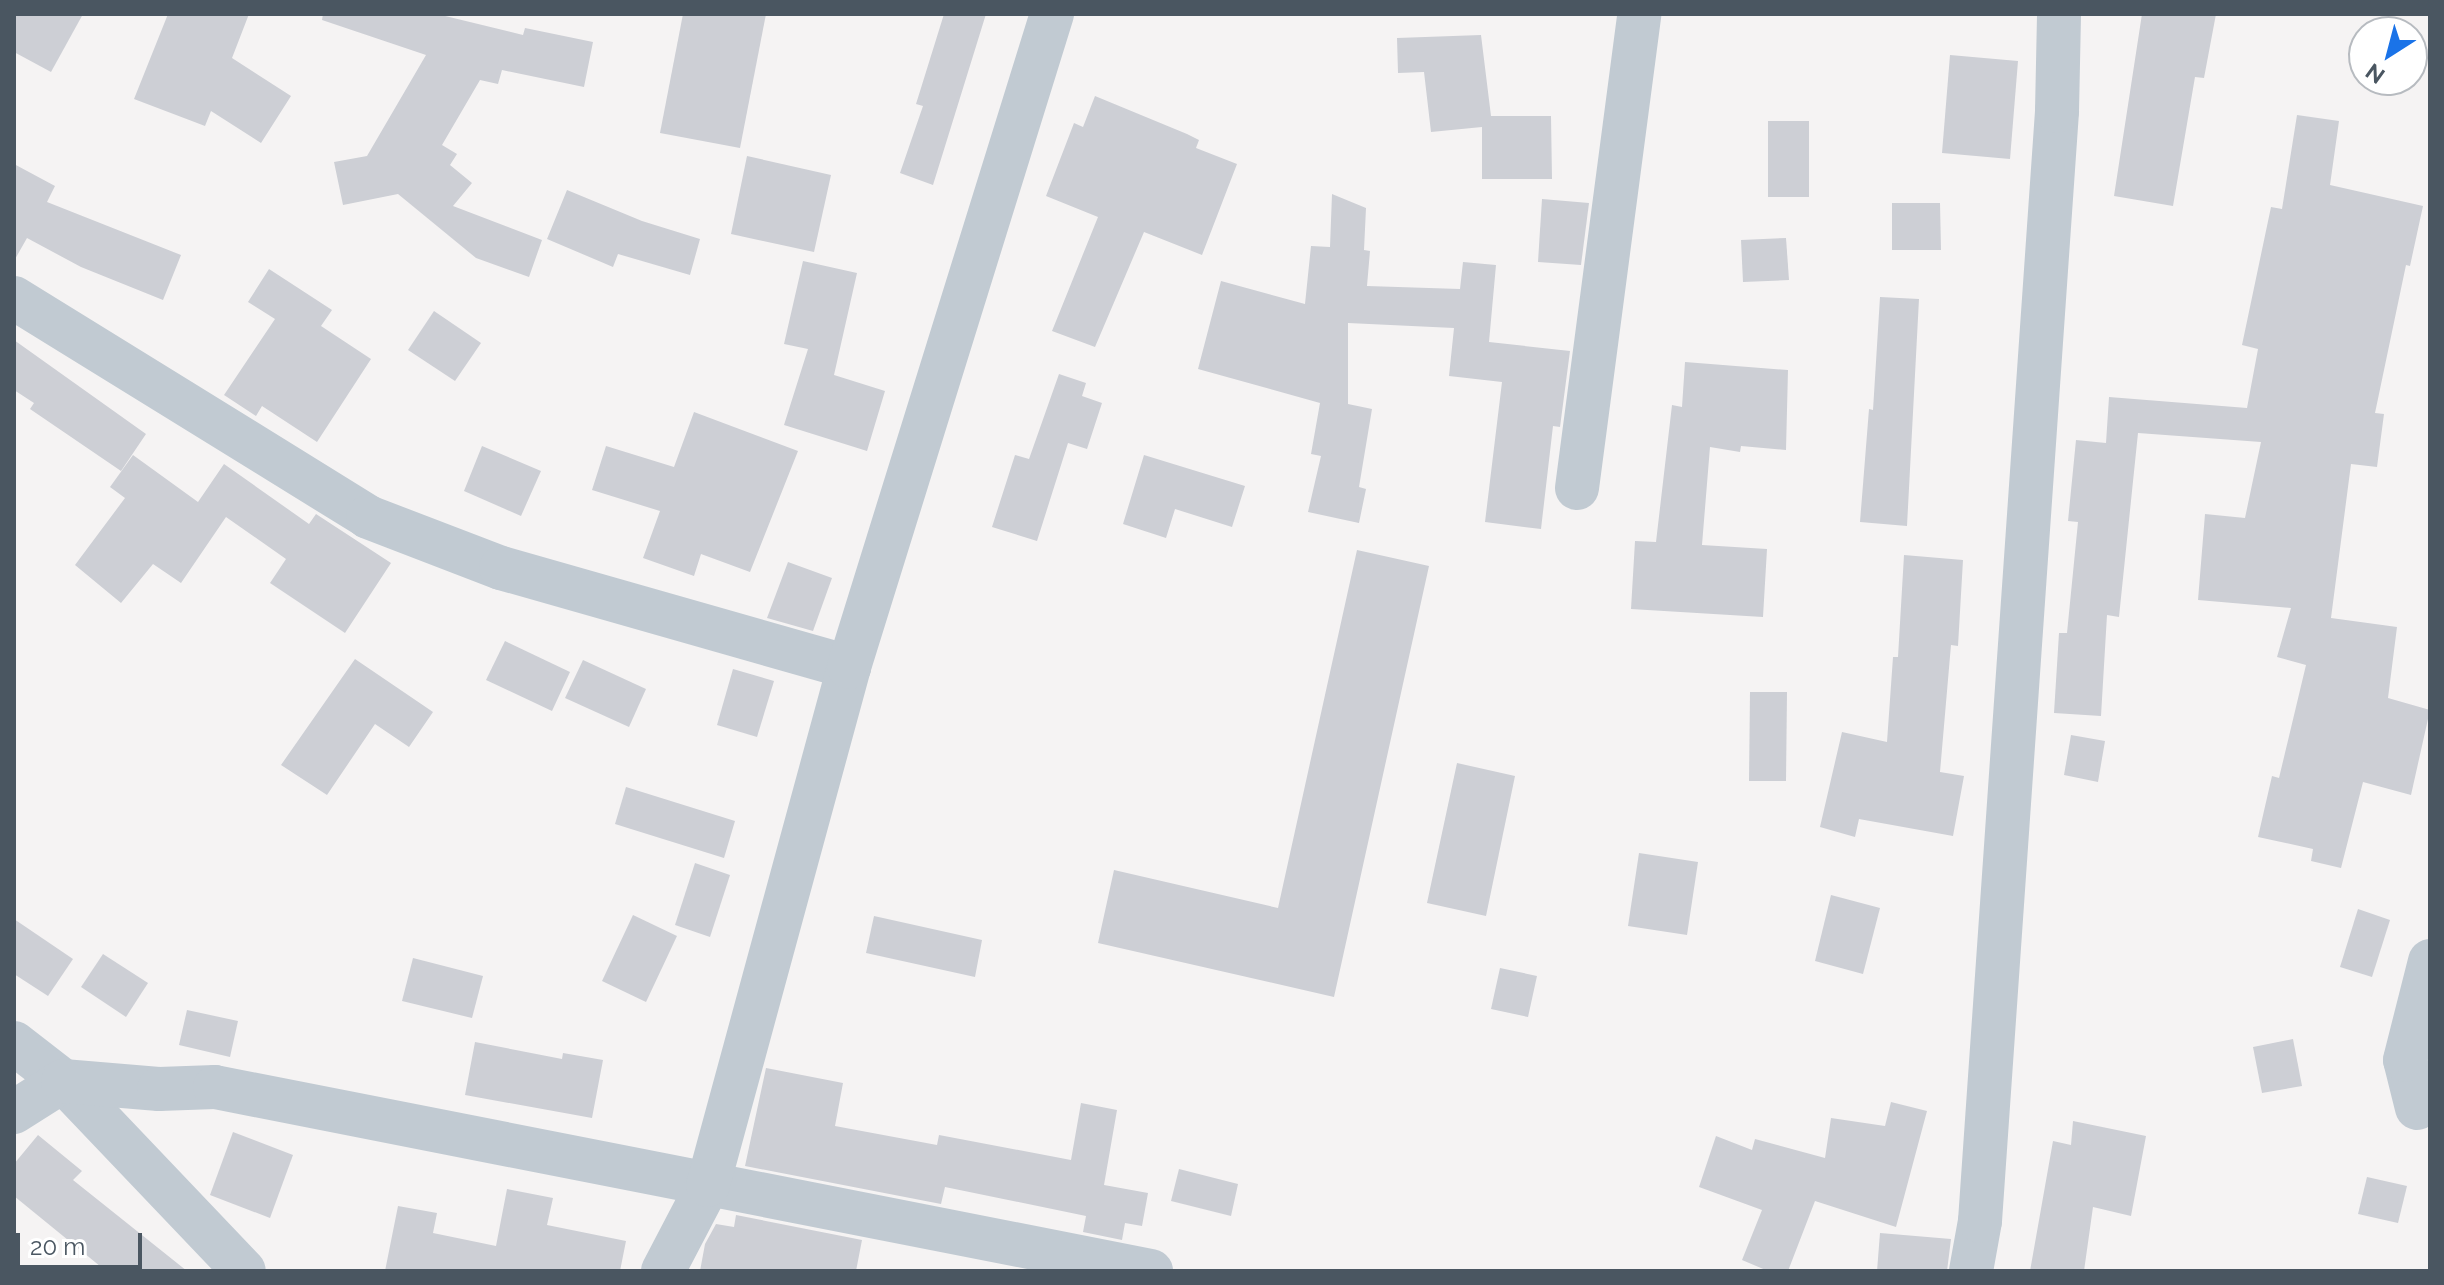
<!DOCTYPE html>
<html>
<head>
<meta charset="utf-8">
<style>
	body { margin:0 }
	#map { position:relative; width:2444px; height:1285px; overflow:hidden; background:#f5f3f3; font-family:Raleway,sans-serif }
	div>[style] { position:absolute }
	.building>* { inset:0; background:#cdcfd5 }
	.minor>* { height:44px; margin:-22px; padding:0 22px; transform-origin:22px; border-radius:22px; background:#c1cad2 }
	span { translate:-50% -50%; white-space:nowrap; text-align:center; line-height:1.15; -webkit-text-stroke:8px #fff; paint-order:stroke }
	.frame { position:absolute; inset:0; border:16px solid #4a5661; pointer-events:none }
	.north { position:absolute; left:2348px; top:16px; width:80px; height:80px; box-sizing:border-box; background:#fff; border:2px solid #b7bbc0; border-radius:50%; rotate:216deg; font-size:22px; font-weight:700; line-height:32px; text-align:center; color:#4a5661 }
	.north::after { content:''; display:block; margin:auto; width:28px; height:36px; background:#1a73e8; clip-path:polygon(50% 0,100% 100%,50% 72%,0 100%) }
	.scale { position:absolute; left:16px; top:1233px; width:126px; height:36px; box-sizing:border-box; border:4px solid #4a5661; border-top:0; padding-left:10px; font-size:24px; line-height:28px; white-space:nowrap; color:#4a5661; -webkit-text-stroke:6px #fff; paint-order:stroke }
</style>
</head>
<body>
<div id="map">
	<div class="building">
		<div style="clip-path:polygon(14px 14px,83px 14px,51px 72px,14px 52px)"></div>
		<div style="clip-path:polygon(168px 14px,249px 14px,232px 58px,291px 96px,261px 143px,211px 111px,205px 126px,134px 99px)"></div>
		<div style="clip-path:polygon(323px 14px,437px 14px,523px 35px,525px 28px,593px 42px,584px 87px,502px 70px,498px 84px,480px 80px,442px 145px,457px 154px,450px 165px,472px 183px,453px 206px,542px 240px,529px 277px,476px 258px,398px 194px,343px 205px,334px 162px,367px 156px,426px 55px,322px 20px)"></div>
		<div style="clip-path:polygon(683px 14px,766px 14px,740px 148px,660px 133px)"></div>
		<div style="clip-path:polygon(944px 14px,986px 14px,933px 185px,900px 173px,923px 106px,916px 104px)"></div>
		<div style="clip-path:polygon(2142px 14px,2216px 14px,2204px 78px,2195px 77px,2173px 206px,2114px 196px)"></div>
		<div style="clip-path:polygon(1481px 35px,1491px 116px,1551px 116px,1552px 179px,1482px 179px,1482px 127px,1431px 132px,1424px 72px,1398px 73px,1397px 38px)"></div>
		<div style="clip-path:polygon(1950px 55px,2018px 61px,2010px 159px,1942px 153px)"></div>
		<div style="clip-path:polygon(1095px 96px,1187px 134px,1199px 140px,1196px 148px,1237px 164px,1202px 255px,1144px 232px,1095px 347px,1052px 331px,1098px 217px,1046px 196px,1074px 123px,1083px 127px)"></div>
		<div style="clip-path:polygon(2297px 115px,2339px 121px,2330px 185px,2423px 206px,2410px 266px,2406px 265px,2375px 413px,2384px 414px,2377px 467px,2351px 464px,2331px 618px,2397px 627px,2388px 698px,2430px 710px,2411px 795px,2363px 782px,2341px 868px,2311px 861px,2313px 849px,2258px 837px,2272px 776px,2279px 778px,2306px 665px,2277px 657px,2291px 608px,2198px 600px,2205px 514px,2245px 518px,2261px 442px,2138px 433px,2119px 617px,2107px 615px,2101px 716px,2054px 713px,2059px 633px,2067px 633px,2078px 522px,2068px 521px,2076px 440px,2106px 443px,2109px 397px,2247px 408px,2258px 349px,2242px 345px,2271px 207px,2282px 209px)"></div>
		<div style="clip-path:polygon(1768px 121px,1809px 121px,1809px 197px,1768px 197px)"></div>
		<div style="clip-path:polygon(747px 156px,831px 175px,814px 252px,731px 234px)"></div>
		<div style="clip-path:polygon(14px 164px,55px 186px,47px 202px,181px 255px,163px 300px,81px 267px,27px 238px,14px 261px)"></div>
		<div style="clip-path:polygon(567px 190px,642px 221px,700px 239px,690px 275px,618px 254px,613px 267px,547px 239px)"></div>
		<div style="clip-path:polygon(1332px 194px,1366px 208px,1364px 250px,1370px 251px,1367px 286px,1460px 289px,1463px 262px,1496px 265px,1489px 342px,1570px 351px,1560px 427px,1553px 426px,1541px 529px,1485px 522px,1502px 382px,1449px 376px,1454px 328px,1348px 323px,1348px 404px,1372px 409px,1359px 487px,1366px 489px,1359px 523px,1308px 512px,1321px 456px,1311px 454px,1320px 403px,1198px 369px,1221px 281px,1305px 304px,1311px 246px,1330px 247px)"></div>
		<div style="clip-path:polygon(1542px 199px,1589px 203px,1581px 265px,1538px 262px)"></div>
		<div style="clip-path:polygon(1892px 203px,1940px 203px,1941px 250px,1892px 250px)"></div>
		<div style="clip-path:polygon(1786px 238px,1789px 280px,1743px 282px,1741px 240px)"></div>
		<div style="clip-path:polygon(803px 261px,857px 273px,834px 375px,885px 391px,867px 451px,784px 425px,808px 349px,784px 344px)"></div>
		<div style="clip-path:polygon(269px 269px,332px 310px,321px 326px,371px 359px,317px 442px,262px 406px,256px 416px,224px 395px,275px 319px,248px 302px)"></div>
		<div style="clip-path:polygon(1880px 297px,1919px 299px,1907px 526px,1860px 522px,1869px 409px,1873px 410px)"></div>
		<div style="clip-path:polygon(434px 311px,481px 343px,455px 381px,408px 350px)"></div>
		<div style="clip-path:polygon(14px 340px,146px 434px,121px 471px,30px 409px,34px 403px,14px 390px)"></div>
		<div style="clip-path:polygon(1685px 362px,1788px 370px,1786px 450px,1741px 446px,1740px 452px,1710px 447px,1702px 545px,1767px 549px,1763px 617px,1631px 609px,1635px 541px,1656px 542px,1672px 405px,1682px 407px)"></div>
		<div style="clip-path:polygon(1059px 374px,1086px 383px,1082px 396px,1102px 403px,1087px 449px,1068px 443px,1037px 541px,992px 527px,1015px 455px,1029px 459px)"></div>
		<div style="clip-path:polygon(694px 412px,798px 451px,750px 572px,701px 554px,694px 576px,643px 558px,660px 511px,592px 490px,606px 446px,674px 467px)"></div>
		<div style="clip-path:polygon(482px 446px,541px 471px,521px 516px,464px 491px)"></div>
		<div style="clip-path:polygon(133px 455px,198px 502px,224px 464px,309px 524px,316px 514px,391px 563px,345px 633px,270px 583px,286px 559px,226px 517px,181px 583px,153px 564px,121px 603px,75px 565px,125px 498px,110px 487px)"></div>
		<div style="clip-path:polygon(1144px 455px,1245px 486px,1232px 527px,1175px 509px,1166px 538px,1123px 524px)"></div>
		<div style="clip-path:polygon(1357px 550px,1429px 566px,1334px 997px,1098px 943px,1114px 870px,1278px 908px)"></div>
		<div style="clip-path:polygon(1904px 555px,1963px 560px,1958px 646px,1951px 645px,1940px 772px,1964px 776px,1953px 836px,1859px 819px,1855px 837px,1820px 827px,1842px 732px,1887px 742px,1893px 657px,1898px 657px)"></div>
		<div style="clip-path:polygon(788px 562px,832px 578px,813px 631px,767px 618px)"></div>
		<div style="clip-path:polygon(505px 641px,570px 672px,552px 711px,486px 680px)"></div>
		<div style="clip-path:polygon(355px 659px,433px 712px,409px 747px,375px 724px,327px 795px,281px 765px)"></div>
		<div style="clip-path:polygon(583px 660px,646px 689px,629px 727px,565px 698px)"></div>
		<div style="clip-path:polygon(733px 669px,774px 681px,757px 737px,717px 725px)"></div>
		<div style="clip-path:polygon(1750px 692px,1787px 692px,1786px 781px,1749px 781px)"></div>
		<div style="clip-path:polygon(2071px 735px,2105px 741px,2098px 782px,2064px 775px)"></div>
		<div style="clip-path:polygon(1457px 763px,1515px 776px,1486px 916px,1427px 903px)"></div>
		<div style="clip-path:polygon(626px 787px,735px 821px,724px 858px,615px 824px)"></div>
		<div style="clip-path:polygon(1639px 853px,1698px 862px,1687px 935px,1628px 926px)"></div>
		<div style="clip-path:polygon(695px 863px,730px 875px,710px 937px,675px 925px)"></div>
		<div style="clip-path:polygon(1831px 895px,1880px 908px,1863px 974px,1815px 961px)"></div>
		<div style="clip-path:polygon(2358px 909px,2390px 920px,2372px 977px,2340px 967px)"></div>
		<div style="clip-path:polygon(633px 915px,677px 936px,646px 1002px,602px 981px)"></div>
		<div style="clip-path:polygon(874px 916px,982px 940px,975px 977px,866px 953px)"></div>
		<div style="clip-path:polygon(14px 919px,73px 959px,48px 996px,14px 974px)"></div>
		<div style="clip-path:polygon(103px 954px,148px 983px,126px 1017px,81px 987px)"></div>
		<div style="clip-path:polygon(413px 958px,483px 976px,472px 1018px,402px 1001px)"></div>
		<div style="clip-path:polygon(1500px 968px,1537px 976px,1528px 1017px,1491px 1009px)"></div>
		<div style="clip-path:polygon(187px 1010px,238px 1021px,230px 1057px,179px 1045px)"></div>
		<div style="clip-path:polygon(2293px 1039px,2302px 1086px,2262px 1093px,2253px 1047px)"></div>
		<div style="clip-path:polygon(475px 1042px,562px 1059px,563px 1053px,603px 1060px,592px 1118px,465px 1095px)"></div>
		<div style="clip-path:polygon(766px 1068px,843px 1083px,835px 1126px,937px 1145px,939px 1135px,1071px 1160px,1081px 1103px,1117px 1110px,1104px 1185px,1148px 1193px,1142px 1226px,1125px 1223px,1122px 1240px,1083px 1232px,1086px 1216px,945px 1187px,941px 1204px,745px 1166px)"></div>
		<div style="clip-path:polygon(1891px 1102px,1927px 1111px,1896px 1227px,1815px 1201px,1788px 1271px,1768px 1271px,1742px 1260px,1762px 1210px,1699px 1187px,1716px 1136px,1752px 1150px,1755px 1139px,1825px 1158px,1831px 1118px,1885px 1126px)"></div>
		<div style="clip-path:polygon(2073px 1121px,2146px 1136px,2131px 1216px,2093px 1207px,2084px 1271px,2030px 1271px,2053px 1141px,2071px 1145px)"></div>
		<div style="clip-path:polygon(233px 1132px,293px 1155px,270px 1218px,210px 1195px)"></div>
		<div style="clip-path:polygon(38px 1135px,82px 1171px,73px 1180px,187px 1271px,106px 1271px,14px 1196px,14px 1164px)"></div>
		<div style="clip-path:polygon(1179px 1169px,1238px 1184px,1231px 1216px,1171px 1201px)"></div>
		<div style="clip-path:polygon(2367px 1177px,2407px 1186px,2398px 1223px,2358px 1214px)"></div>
		<div style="clip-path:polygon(507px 1189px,553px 1198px,547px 1225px,626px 1241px,620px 1271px,385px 1271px,398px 1206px,437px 1213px,433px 1233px,496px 1246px)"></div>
		<div style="clip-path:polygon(736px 1215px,862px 1240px,856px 1271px,700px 1271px,705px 1244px,716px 1224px,734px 1227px)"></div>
		<div style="clip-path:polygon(1880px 1233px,1951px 1239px,1947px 1271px,1877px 1271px)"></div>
	</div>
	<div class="minor">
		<div style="left:14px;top:298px;width:416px;rotate:31.7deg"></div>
		<div style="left:368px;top:517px;width:142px;rotate:21deg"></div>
		<div style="left:501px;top:568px;width:362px;rotate:15.9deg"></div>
		<div style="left:1577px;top:488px;width:478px;rotate:-82.5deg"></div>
		<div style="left:14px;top:1043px;width:62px;rotate:37.8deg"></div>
		<div style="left:63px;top:1081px;width:262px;rotate:46.4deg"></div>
		<div style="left:2417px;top:1108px;width:49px;rotate:-104deg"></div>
		<div style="left:2405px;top:1060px;width:102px;rotate:-75.8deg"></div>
		<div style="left:14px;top:1112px;width:58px;rotate:-32.3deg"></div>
		<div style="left:63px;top:1081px;width:96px;rotate:4.8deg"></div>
		<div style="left:159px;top:1089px;width:56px;rotate:-2deg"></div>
		<div style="left:215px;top:1087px;width:954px;rotate:11.12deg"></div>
		<div style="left:663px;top:1271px;width:97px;rotate:-62.4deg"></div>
		<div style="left:708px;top:1185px;width:537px;rotate:-74.77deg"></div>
		<div style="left:849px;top:667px;width:684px;rotate:-72.73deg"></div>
		<div style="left:1971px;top:1271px;width:51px;rotate:-79.8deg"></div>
		<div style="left:1980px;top:1221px;width:1113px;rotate:-86.03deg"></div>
		<div style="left:2057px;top:111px;width:97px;rotate:-88.8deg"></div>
	</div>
	<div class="frame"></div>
	<div class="north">N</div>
	<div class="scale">20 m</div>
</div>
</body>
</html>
